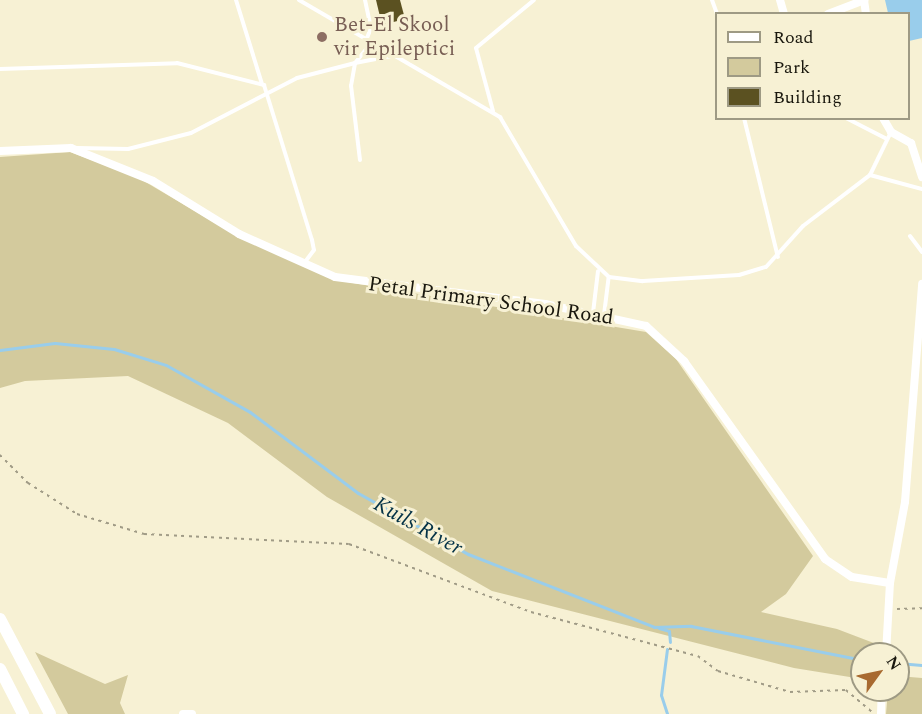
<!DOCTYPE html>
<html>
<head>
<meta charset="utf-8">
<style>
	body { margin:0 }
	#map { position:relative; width:922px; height:714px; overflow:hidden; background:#f7f1d4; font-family:Spectral,serif }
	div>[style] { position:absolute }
	.green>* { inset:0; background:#d3ca9d }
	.water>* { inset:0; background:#99cdeb }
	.stream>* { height:3px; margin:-1.5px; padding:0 1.5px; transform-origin:1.5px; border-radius:1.5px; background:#99cdeb }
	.building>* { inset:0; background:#5b5121 }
	.path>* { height:1.5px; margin-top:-0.75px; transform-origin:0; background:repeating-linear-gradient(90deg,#a09b86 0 3px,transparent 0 7.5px) }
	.service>* { height:4px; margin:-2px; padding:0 2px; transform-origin:2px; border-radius:2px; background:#fff }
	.minor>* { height:8px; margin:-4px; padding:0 4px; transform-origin:4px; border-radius:4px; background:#fff }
	.primary>* { height:12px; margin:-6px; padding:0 6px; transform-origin:6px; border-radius:6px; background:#fff }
	.dots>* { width:16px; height:16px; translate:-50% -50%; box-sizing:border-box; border:3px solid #f7f1d4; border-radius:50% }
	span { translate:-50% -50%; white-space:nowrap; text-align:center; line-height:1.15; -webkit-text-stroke:6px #f7f1d4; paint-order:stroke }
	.education-label { font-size:21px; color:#785e54 }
	.left { translate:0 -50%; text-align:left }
	.street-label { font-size:21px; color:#19170d }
	.water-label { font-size:22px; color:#043246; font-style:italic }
	.legend { position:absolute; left:715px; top:12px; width:195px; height:108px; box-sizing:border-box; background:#f7f1d4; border:2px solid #9e9a84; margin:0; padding:8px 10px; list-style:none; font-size:18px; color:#19170d }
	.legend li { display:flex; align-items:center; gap:12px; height:30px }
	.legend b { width:30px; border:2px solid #9e9a84 }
	.north { position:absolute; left:850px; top:642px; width:60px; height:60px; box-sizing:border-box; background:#f7f1d4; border:2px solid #9e9a84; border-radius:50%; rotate:57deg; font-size:16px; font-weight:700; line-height:24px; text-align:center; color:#19170d }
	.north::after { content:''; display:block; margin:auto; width:21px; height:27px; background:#a86a30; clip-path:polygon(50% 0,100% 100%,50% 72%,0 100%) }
</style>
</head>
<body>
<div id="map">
	<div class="green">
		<div style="clip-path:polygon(70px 152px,137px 177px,237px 236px,335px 280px,646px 332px,676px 359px,813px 556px,786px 594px,761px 612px,837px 629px,879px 645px,878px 654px,862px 654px,862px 679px,794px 668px,492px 591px,327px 497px,228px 423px,128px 376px,25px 381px,0 388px,0 157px)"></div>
		<div style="clip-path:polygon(35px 652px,105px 684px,128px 675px,120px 703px,125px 714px,68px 714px)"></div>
		<div style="clip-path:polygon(898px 676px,922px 678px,922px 714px,886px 714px,888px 690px,898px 690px)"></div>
	</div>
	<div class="water">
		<div style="clip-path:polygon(885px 0,922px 0,922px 38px,909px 41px,908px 14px,888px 13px)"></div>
	</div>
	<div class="stream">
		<div style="left:0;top:350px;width:55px;rotate:-7.3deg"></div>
		<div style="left:55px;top:343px;width:59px;rotate:5.8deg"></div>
		<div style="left:114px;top:349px;width:54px;rotate:17.1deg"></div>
		<div style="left:166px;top:365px;width:96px;rotate:29.2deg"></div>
		<div style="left:250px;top:412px;width:135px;rotate:36.9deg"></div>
		<div style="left:358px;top:493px;width:126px;rotate:29deg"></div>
		<div style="left:468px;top:554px;width:200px;rotate:21.4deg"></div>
		<div style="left:654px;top:627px;width:37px;rotate:-2deg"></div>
		<div style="left:691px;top:626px;width:174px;rotate:11.2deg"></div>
		<div style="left:659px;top:628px;width:10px;rotate:17deg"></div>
		<div style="left:669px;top:631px;width:11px;rotate:85deg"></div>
		<div style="left:667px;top:649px;width:46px;rotate:97.4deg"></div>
		<div style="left:661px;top:695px;width:20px;rotate:72deg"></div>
		<div style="left:898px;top:663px;width:24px;rotate:5deg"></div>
	</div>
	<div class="building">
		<div style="clip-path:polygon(376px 0,400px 0,405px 19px,382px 25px)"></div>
	</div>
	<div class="path">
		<div style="left:0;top:455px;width:40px;rotate:45deg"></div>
		<div style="left:28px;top:483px;width:58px;rotate:32.3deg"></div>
		<div style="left:77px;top:514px;width:70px;rotate:16.6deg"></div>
		<div style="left:144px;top:534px;width:205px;rotate:2.8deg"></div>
		<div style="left:349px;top:544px;width:194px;rotate:20.5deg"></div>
		<div style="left:531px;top:612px;width:173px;rotate:14.8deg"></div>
		<div style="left:698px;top:656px;width:25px;rotate:37deg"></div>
		<div style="left:718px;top:671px;width:75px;rotate:16.3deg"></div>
		<div style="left:790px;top:692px;width:56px;rotate:-2deg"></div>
		<div style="left:846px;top:690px;width:35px;rotate:40deg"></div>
		<div style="left:897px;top:609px;width:25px;rotate:-2deg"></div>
	</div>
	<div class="service">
		<div style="left:236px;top:0;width:88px;rotate:72.8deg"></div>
		<div style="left:299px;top:0;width:233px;rotate:30.2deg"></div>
		<div style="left:500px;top:117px;width:150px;rotate:59.5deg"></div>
		<div style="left:576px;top:246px;width:45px;rotate:43.2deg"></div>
		<div style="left:609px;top:277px;width:34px;rotate:7deg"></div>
		<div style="left:643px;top:281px;width:96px;rotate:-3.6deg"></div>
		<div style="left:739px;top:275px;width:28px;rotate:-17deg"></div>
		<div style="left:766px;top:267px;width:55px;rotate:-47.9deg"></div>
		<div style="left:803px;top:226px;width:84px;rotate:-37.3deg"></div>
		<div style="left:870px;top:175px;width:48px;rotate:-64deg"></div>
		<div style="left:365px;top:0;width:29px;rotate:78deg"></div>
		<div style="left:371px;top:28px;width:11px;rotate:112deg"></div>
		<div style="left:712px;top:0;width:15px;rotate:70deg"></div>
		<div style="left:0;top:69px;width:177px;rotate:-1.9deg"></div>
		<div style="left:177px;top:63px;width:90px;rotate:14.2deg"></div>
		<div style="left:264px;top:85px;width:162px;rotate:72.8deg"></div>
		<div style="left:312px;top:240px;width:10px;rotate:79deg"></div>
		<div style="left:314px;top:250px;width:15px;rotate:127deg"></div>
		<div style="left:493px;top:111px;width:65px;rotate:-105.1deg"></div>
		<div style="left:476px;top:48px;width:75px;rotate:-39.6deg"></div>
		<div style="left:744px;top:118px;width:143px;rotate:76.3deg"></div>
		<div style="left:846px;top:118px;width:46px;rotate:27.1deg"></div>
		<div style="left:77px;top:148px;width:51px;rotate:1.1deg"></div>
		<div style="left:128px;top:149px;width:65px;rotate:-14.3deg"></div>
		<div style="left:191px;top:133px;width:119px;rotate:-27.4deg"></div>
		<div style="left:297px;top:78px;width:60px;rotate:-14.5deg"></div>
		<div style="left:355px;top:63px;width:28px;rotate:-51deg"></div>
		<div style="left:360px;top:160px;width:75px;rotate:-96.9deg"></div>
		<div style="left:351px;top:86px;width:23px;rotate:-80deg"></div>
		<div style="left:355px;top:63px;width:42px;rotate:-11deg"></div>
		<div style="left:870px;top:175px;width:54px;rotate:15.1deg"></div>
		<div style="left:910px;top:236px;width:20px;rotate:53deg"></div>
		<div style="left:593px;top:313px;width:42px;rotate:-83.2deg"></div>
		<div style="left:604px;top:315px;width:38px;rotate:-83deg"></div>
	</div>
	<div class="minor">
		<div style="left:780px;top:0;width:15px;rotate:74deg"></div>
		<div style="left:864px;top:0;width:14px;rotate:82deg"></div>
		<div style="left:828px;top:14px;width:39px;rotate:-21deg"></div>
		<div style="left:883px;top:118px;width:16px;rotate:60deg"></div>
		<div style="left:891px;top:132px;width:23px;rotate:29deg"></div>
		<div style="left:911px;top:143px;width:36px;rotate:72deg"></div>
		<div style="left:0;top:151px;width:71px;rotate:-2.4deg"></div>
		<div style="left:71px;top:148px;width:88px;rotate:21.9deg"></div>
		<div style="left:153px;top:181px;width:101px;rotate:31.6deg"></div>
		<div style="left:239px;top:234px;width:105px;rotate:24.1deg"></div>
		<div style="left:335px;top:277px;width:212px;rotate:7.3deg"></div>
		<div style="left:545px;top:304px;width:103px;rotate:12.3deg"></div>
		<div style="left:646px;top:326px;width:52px;rotate:42.6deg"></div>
		<div style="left:684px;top:361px;width:243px;rotate:54.5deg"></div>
		<div style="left:825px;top:559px;width:32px;rotate:34deg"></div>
		<div style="left:852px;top:577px;width:38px;rotate:9deg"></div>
		<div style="left:886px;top:654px;width:71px;rotate:-86.8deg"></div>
		<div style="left:890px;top:583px;width:82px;rotate:-79.5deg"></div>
		<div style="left:905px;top:502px;width:219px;rotate:-85.5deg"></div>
		<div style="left:183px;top:714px;width:9px"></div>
		<div style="left:881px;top:714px;width:24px;rotate:-88deg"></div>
	</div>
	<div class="primary">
		<div style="left:0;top:619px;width:107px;rotate:62.2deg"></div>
		<div style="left:0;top:669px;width:51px;rotate:62.9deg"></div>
	</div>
	<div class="dots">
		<div style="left:322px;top:37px;background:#8d6e63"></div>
	</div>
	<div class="education-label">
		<span class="left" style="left:334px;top:37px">Bet-El Skool<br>vir Epileptici</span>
	</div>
	<div class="street-label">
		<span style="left:491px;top:301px;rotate:8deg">Petal Primary School Road</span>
	</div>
	<div class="water-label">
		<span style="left:418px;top:526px;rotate:29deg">Kuils River</span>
	</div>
	<ul class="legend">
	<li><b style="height:8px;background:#fff"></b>Road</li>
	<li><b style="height:16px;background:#d3ca9d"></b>Park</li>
	<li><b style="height:16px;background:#5b5121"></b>Building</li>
	</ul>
	<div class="north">N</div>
</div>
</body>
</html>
